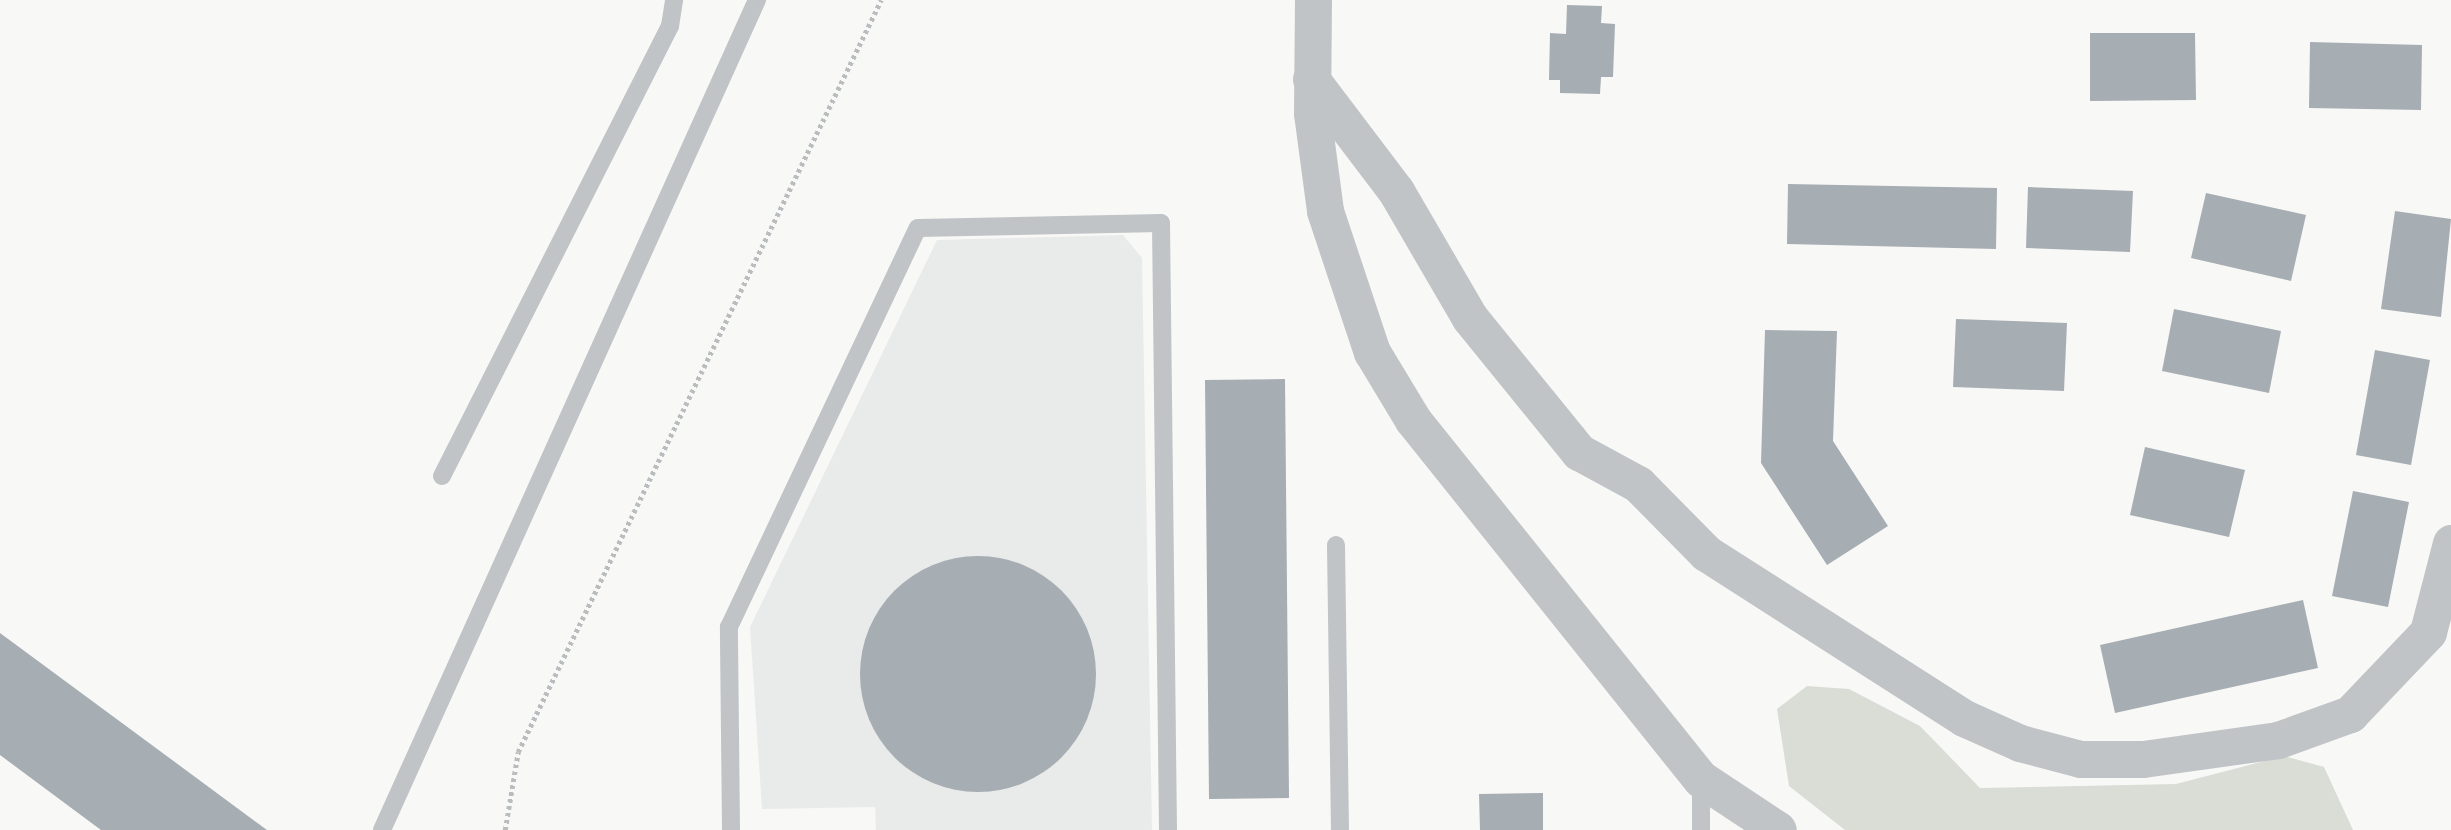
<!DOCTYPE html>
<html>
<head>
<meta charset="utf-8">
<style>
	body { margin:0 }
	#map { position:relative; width:2451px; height:830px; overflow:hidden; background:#f8f8f6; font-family:"PT Sans",sans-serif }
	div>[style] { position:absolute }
	.built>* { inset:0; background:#e9eaea }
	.green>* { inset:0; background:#d9ddd6 }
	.building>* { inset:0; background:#a6adb3 }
	.round { border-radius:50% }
	.path>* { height:4.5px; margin-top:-2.25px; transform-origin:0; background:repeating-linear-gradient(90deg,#babdbf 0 3.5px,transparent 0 7px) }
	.service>* { height:18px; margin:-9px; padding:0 9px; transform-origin:9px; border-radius:9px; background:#c0c4c7 }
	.minor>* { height:37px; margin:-18.5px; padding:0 18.5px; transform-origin:18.5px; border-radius:18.5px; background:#c0c4c7 }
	span { translate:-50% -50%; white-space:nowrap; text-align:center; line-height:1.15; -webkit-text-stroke:7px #fff; paint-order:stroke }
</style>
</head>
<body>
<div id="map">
	<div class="built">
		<div style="clip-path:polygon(1123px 235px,1142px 258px,1152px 830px,876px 830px,875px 807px,762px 809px,750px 627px,937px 240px)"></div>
	</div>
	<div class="green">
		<div style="clip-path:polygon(1807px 686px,1849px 689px,1920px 726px,1980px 788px,2176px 784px,2284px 756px,2324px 767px,2353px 830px,1845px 830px,1789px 786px,1777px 709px)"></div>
	</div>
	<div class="building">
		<div style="clip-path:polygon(1567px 5px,1602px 6px,1601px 23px,1615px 24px,1613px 77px,1601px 77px,1600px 94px,1560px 93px,1560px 80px,1549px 80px,1550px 33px,1566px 34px)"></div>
		<div style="clip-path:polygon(2090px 33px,2195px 33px,2196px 100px,2090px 101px)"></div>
		<div style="clip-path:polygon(2310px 42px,2422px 45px,2421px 110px,2309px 108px)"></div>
		<div style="clip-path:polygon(1788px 184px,1997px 188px,1996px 249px,1787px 244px)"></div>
		<div style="clip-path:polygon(2028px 187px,2133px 191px,2130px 252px,2026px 248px)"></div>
		<div style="clip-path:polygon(2206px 193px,2306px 215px,2291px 281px,2191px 258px)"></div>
		<div style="clip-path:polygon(2395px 211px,2451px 219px,2441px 317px,2381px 309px)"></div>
		<div style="clip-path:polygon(2174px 309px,2281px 331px,2269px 393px,2162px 371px)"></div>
		<div style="clip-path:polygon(1956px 319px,2067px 323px,2064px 391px,1953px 387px)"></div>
		<div style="clip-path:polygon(1765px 330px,1837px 331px,1833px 441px,1888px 526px,1827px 565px,1761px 463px)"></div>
		<div style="clip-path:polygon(2375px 350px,2430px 360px,2411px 465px,2356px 455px)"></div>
		<div style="clip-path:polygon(1285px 379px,1289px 798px,1209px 799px,1205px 380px)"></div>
		<div style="clip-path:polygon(2145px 447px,2245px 470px,2229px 537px,2130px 515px)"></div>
		<div style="clip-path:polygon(2353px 491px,2409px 502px,2388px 607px,2332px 596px)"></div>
		<div class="round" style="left:860px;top:556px;width:236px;height:236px"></div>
		<div style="clip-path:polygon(2303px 600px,2318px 668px,2115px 713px,2100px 645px)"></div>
		<div style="clip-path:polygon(0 633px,267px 830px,101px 830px,0 755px)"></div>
		<div style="clip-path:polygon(1543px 793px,1543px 830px,1480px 830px,1479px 794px)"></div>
	</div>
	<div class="path">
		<div style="left:505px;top:830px;width:79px;rotate:-80.5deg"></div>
		<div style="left:518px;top:752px;width:835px;rotate:-64.23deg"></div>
	</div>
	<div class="service">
		<div style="left:442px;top:476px;width:504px;rotate:-63.13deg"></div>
		<div style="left:670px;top:26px;width:26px;rotate:-81deg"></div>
		<div style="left:1336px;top:545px;width:285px;rotate:89.2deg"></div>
		<div style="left:1701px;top:779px;width:51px;rotate:90deg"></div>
		<div style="left:382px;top:830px;width:911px;rotate:-65.69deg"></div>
		<div style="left:731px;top:830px;width:203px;rotate:-90.6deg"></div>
		<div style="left:729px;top:627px;width:441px;rotate:-64.7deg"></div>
		<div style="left:918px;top:228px;width:243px;rotate:-1.2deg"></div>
		<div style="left:1161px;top:223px;width:607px;rotate:89.34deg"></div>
	</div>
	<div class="minor">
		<div style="left:1313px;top:0;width:113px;rotate:90.5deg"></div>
		<div style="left:1312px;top:113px;width:99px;rotate:82.4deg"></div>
		<div style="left:1325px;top:211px;width:149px;rotate:71.6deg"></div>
		<div style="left:1372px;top:352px;width:79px;rotate:58.9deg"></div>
		<div style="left:1413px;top:420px;width:460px;rotate:51.3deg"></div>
		<div style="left:1701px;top:779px;width:92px;rotate:33.5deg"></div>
		<div style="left:1311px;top:79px;width:141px;rotate:52.8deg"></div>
		<div style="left:1396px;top:191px;width:147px;rotate:59.8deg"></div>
		<div style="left:1470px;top:318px;width:173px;rotate:50.9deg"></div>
		<div style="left:1579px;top:452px;width:67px;rotate:28.5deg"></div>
		<div style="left:1638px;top:484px;width:97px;rotate:45.4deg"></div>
		<div style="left:1706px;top:553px;width:306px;rotate:32.6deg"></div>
		<div style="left:1964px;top:718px;width:61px;rotate:24.1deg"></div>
		<div style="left:2020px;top:743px;width:62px;rotate:14.9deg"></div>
		<div style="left:2080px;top:759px;width:63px"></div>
		<div style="left:2143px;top:759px;width:136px;rotate:-8deg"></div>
		<div style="left:2278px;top:740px;width:77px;rotate:-19.9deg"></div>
		<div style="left:2350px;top:714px;width:113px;rotate:-46.4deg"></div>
		<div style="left:2428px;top:632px;width:92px;rotate:-75.5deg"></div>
	</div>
</div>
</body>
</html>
